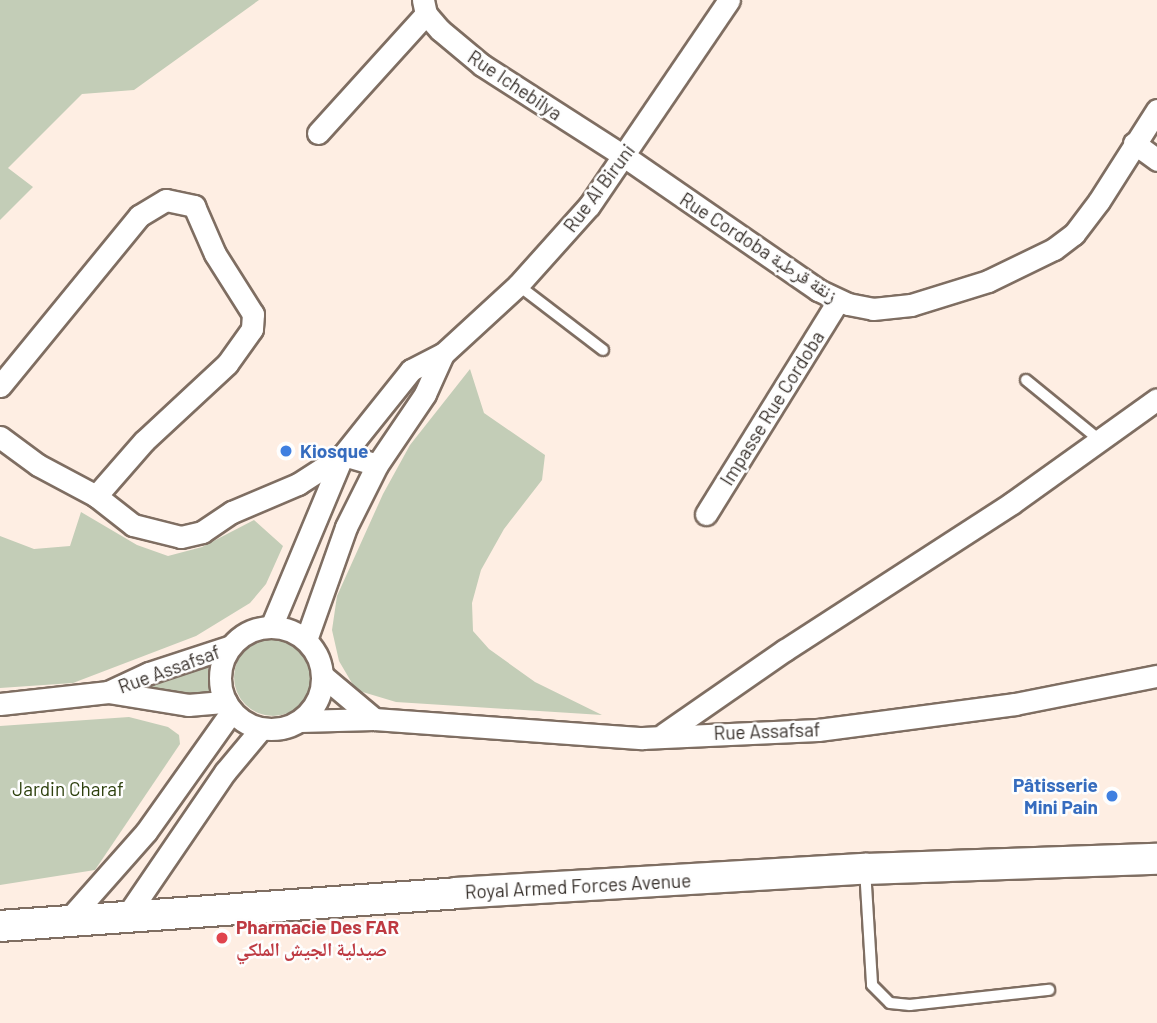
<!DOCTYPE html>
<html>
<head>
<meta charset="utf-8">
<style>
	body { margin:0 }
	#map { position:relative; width:1157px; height:1023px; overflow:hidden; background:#feeee3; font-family:Barlow,"Noto Naskh Arabic",sans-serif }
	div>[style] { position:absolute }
	.green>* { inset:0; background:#c3cdb7 }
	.round { border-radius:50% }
	.roads { filter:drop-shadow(2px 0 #7f6e62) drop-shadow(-2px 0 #7f6e62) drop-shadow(0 2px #7f6e62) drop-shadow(0 -2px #7f6e62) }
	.service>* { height:10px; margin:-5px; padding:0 5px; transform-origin:5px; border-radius:5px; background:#fff }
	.minor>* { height:21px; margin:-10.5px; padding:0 10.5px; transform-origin:10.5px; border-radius:10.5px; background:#fff }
	.minor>.ring { margin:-10.5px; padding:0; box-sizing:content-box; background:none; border:21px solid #fff; border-radius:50% }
	.secondary>* { height:30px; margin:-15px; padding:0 15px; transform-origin:15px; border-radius:15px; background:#fff }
	.dots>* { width:19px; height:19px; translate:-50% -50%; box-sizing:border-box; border:4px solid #fefefe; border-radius:50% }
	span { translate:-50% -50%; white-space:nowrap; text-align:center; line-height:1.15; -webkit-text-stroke:5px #fefefe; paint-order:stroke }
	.street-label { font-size:19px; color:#37302b }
	.shop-label { font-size:19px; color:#366cbe; font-weight:700 }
	.left { translate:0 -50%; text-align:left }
	.right { translate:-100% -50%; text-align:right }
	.park-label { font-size:19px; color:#2d400d }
	.health-label { font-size:19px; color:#be3a42; font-weight:700 }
</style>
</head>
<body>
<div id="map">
	<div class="green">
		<div style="clip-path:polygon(0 0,259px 0,134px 90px,82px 94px,8px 168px,33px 187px,0 220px)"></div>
		<div style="clip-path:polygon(470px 369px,484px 413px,545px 455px,542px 480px,504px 529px,481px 570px,472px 603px,473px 631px,489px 649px,535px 682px,602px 715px,396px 702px,356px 690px,339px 661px,332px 630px,337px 596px,383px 494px,410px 445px)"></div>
		<div style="clip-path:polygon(81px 512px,137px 545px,168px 556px,202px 547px,254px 520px,283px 546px,266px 584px,250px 603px,196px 636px,73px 683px,0 688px,0 536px,34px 549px,70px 546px)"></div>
		<div class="round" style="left:234px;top:638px;width:78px;height:78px"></div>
		<div style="clip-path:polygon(208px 665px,210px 696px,148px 687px)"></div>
		<div style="clip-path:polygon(129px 717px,168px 727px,179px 735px,180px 744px,95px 870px,0 885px,0 726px)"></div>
	</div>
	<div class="roads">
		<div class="service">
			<div style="left:518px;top:285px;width:107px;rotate:37.4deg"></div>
			<div style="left:1026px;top:380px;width:98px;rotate:39.2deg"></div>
			<div style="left:865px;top:869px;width:116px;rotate:86.5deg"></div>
			<div style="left:872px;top:985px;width:25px;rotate:45deg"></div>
			<div style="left:890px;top:1003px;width:20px;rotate:6deg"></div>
			<div style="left:910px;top:1005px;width:140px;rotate:-6.2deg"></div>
		</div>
		<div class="minor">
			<div style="left:423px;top:0;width:14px;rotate:78deg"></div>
			<div style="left:426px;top:14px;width:21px;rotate:49deg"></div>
			<div style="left:440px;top:30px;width:55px;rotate:39.8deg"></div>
			<div style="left:482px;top:65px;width:169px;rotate:32.7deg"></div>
			<div style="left:624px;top:156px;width:236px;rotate:34.6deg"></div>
			<div style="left:818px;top:290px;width:33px;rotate:25deg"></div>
			<div style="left:848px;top:304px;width:25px;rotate:11deg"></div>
			<div style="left:873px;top:309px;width:38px;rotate:-6deg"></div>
			<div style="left:911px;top:305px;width:81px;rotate:-17.3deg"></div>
			<div style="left:988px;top:281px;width:73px;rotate:-25.9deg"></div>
			<div style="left:1054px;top:249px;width:25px;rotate:-37deg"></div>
			<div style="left:1074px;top:234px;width:41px;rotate:-52.9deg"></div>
			<div style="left:1099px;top:201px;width:108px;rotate:-57.5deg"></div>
			<div style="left:318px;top:133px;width:161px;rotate:-47.8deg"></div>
			<div style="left:1134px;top:143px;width:29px;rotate:36deg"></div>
			<div style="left:0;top:386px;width:220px;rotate:-50.7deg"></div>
			<div style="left:139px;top:216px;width:31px;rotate:-31deg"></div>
			<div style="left:166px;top:200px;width:29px;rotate:12deg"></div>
			<div style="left:194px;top:206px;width:52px;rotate:66.4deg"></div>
			<div style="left:215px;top:254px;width:71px;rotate:57.7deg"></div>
			<div style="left:253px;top:314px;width:15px;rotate:94deg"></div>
			<div style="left:252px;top:329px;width:43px;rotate:125.5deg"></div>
			<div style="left:227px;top:364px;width:113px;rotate:137.1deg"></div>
			<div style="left:144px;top:441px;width:73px;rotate:131.1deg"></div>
			<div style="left:0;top:437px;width:47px;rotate:36.4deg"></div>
			<div style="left:38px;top:465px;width:66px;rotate:28.1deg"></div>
			<div style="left:96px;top:496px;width:47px;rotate:38.1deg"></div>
			<div style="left:133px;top:525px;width:49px;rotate:14deg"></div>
			<div style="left:181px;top:537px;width:22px;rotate:-13deg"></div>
			<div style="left:202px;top:532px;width:36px;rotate:-34deg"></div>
			<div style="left:232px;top:512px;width:72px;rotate:-23deg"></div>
			<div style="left:298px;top:484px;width:54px;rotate:-32.8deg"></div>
			<div style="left:343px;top:455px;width:35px;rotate:16deg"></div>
			<div style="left:706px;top:514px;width:251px;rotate:-58.2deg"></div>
			<div class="ring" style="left:220px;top:627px;width:81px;height:81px"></div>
			<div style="left:271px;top:627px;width:186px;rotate:-67.3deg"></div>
			<div style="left:343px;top:455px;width:109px;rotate:-51.3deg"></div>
			<div style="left:411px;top:370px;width:36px;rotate:-27deg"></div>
			<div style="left:443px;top:354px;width:102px;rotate:-42.6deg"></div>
			<div style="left:518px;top:285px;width:106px;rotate:-48.1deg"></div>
			<div style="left:589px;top:206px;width:249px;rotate:-55.8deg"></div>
			<div style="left:306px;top:640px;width:120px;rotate:-70.5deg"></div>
			<div style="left:346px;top:527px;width:69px;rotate:-63.4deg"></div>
			<div style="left:377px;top:465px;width:86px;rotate:-55.9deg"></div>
			<div style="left:425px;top:394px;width:44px;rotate:-65.8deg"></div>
			<div style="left:323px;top:676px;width:67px;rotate:40.1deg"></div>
			<div style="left:108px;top:692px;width:45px;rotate:-24.9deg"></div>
			<div style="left:149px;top:673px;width:86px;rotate:-18.2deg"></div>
			<div style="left:0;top:704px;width:109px;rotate:-6.3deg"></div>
			<div style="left:108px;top:692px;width:81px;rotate:9.2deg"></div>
			<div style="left:188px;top:705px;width:38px;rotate:-5deg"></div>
			<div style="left:300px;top:721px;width:74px;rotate:-1.5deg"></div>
			<div style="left:374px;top:719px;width:269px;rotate:4.1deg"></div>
			<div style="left:642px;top:738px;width:176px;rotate:-2.6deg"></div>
			<div style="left:818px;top:730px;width:199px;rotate:-7.5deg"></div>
			<div style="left:1015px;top:704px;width:145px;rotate:-11.2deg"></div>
			<div style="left:664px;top:734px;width:147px;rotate:-34.8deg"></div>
			<div style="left:785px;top:650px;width:270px;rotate:-32.9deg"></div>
			<div style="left:1012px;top:503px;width:178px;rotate:-35.6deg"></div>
			<div style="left:126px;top:917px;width:176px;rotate:-55.7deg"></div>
			<div style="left:225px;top:772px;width:56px;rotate:-50.1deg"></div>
			<div style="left:69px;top:919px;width:116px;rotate:-48.5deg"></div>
			<div style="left:146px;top:832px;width:148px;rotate:-54.6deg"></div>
		</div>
		<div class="secondary">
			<div style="left:0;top:926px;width:456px;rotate:-4.1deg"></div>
			<div style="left:455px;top:893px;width:411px;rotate:-3.4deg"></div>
			<div style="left:865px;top:869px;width:292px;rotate:-2deg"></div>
		</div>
	</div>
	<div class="dots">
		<div style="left:286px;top:451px;background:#3f7fe0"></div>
		<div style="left:1112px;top:796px;background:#3f7fe0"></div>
		<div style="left:222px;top:938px;background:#e0444e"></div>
	</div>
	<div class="street-label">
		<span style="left:515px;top:85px;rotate:34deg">Rue Ichebilya</span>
		<span style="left:599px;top:188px;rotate:-53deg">Rue Al Biruni</span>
		<span style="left:759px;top:247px;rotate:33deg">Rue Cordoba زنقة قرطبة</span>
		<span style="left:772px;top:408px;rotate:-58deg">Impasse Rue Cordoba</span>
		<span style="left:169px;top:669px;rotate:-20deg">Rue Assafsaf</span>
		<span style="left:767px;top:731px;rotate:-2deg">Rue Assafsaf</span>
		<span style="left:578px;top:886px;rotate:-3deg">Royal Armed Forces Avenue</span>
	</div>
	<div class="shop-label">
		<span class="left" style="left:300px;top:451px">Kiosque</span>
		<span class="right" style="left:1098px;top:796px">Pâtisserie<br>Mini Pain</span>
	</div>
	<div class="park-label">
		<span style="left:68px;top:789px">Jardin Charaf</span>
	</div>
	<div class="health-label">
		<span class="left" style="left:236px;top:938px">Pharmacie Des FAR<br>صيدلية الجيش الملكي</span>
	</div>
</div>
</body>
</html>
